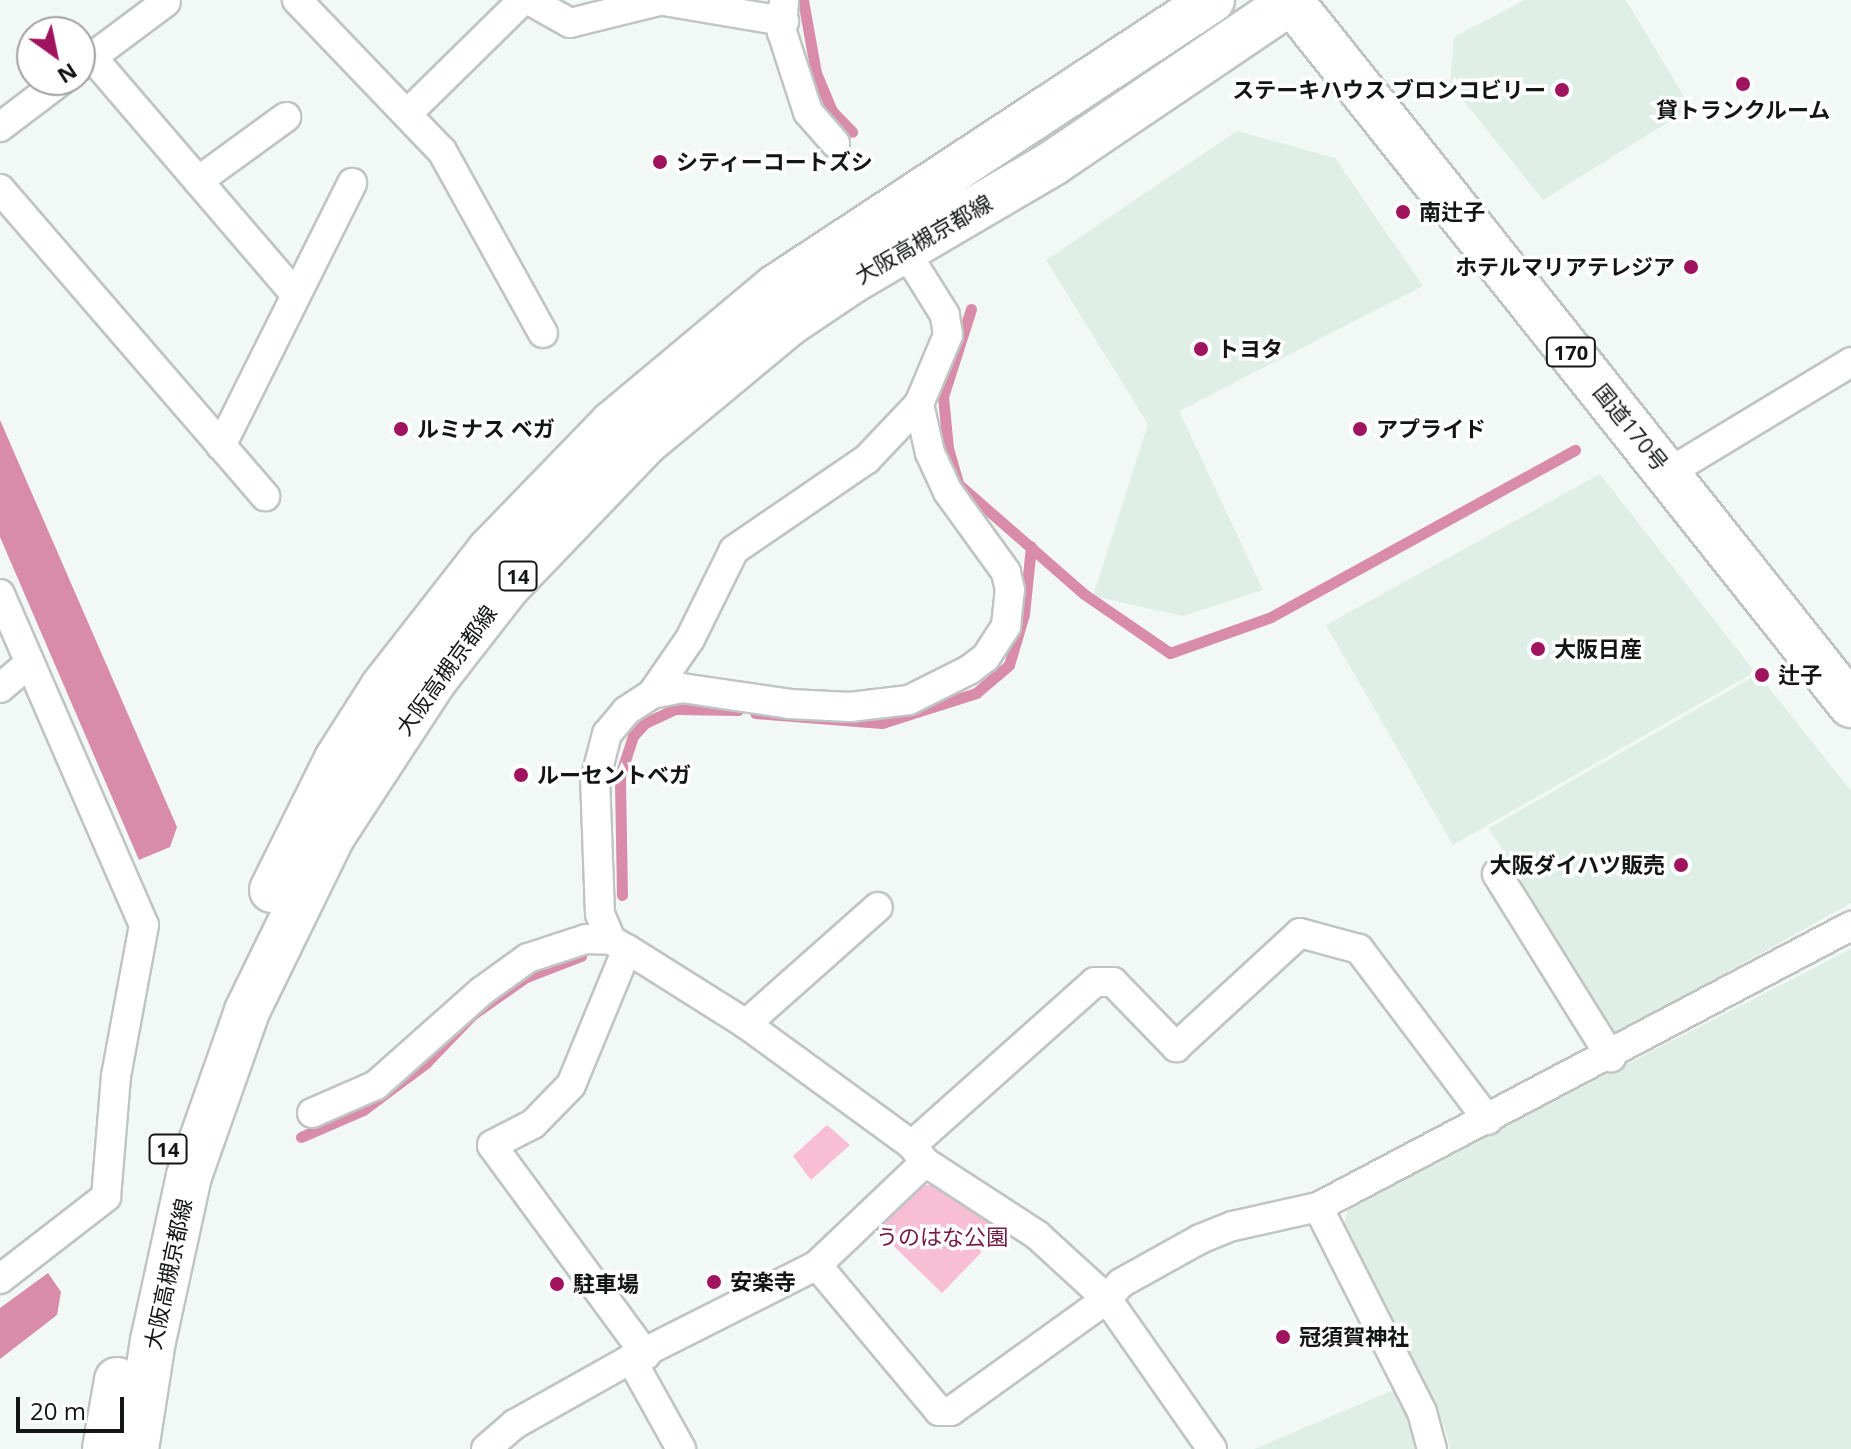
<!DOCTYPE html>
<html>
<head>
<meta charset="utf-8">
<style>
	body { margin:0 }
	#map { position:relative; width:1851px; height:1449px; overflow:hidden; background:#f2f8f5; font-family:"Open Sans","Noto Sans JP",sans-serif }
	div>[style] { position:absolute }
	.built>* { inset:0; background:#e0eee8 }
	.green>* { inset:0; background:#f8bed3 }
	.water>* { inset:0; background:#d88ca9 }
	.stream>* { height:11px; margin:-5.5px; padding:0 5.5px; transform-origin:5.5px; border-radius:5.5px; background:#d88ca9 }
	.roads { filter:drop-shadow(2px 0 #c0c5c3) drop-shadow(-2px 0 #c0c5c3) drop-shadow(0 2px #c0c5c3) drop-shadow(0 -2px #c0c5c3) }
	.street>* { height:28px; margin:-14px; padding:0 14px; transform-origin:14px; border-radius:14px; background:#fff }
	.primary>* { height:44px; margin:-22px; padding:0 22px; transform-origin:22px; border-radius:22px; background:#fff }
	.highway>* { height:44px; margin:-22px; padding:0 22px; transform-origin:22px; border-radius:22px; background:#fff }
	.dots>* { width:22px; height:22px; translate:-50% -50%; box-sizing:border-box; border:4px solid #fff; border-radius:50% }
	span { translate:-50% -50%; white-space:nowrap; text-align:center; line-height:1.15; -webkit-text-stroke:7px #fff; paint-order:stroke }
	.shield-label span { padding:2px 6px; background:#fff; border:2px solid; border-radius:6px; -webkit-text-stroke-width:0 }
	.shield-label { font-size:20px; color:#141515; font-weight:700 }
	.poi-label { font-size:22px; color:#141515; font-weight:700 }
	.right { translate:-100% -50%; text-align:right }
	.left { translate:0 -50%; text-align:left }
	.street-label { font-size:22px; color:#141515 }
	.park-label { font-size:22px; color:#721944 }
	.north { position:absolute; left:16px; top:16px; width:80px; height:80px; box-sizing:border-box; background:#fff; border:2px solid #a1a1a1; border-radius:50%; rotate:147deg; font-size:22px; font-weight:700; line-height:32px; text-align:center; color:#141515 }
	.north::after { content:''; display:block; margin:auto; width:28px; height:36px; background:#a0145f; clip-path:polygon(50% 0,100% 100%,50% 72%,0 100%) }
	.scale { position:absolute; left:16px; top:1397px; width:108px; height:36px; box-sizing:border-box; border:4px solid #141515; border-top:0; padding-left:10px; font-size:24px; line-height:28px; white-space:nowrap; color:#141515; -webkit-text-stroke:6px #fff; paint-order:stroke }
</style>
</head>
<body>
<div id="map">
	<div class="built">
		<div style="clip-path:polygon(1525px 0,1626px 0,1691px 108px,1543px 200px,1450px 84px,1454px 37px)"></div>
		<div style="clip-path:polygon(1237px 131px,1335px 158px,1423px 286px,1179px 411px,1263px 590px,1183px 616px,1093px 596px,1148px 424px,1046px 260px)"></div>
		<div style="clip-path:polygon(1600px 474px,1755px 672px,1453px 845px,1326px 625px)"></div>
		<div style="clip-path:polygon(1758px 674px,1851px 791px,1851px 903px,1613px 1036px,1489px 828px)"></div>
		<div style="clip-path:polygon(1851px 949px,1851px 1449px,1450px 1449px,1445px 1428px,1344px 1228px,1348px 1207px)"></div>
		<div style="clip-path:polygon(1396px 1389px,1419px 1449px,1254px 1449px)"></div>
	</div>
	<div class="green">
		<div style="clip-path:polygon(827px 1125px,850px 1145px,811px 1180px,793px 1156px)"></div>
		<div style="clip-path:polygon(925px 1185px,934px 1185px,1004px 1229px,942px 1293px,876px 1229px)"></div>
	</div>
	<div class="water">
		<div style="clip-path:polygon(0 420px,177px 827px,170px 847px,139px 860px,0 537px)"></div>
		<div style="clip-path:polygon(48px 1273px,61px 1292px,57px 1315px,0 1359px,0 1308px)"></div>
	</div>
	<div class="stream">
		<div style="left:803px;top:0;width:74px;rotate:79.9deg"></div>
		<div style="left:816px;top:73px;width:41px;rotate:67.2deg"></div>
		<div style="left:832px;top:111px;width:29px;rotate:46deg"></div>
		<div style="left:971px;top:309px;width:92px;rotate:107.7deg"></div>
		<div style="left:943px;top:397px;width:51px;rotate:84.4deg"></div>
		<div style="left:948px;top:448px;width:37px;rotate:74deg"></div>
		<div style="left:958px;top:484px;width:167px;rotate:41.1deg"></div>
		<div style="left:1084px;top:594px;width:104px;rotate:34.5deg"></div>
		<div style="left:1170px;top:653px;width:107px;rotate:-19.6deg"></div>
		<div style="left:1271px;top:617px;width:347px;rotate:-28.8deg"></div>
		<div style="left:755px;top:713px;width:127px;rotate:4.5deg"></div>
		<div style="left:882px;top:723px;width:99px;rotate:-17.7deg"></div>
		<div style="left:976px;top:693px;width:43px;rotate:-40.3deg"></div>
		<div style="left:1009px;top:665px;width:53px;rotate:-73.6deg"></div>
		<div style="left:1024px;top:614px;width:68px;rotate:-84.1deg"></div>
		<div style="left:622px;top:895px;width:119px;rotate:-91deg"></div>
		<div style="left:620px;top:776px;width:42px;rotate:-72deg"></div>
		<div style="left:633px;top:736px;width:18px;rotate:-47deg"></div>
		<div style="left:645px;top:723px;width:33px;rotate:-25deg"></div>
		<div style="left:675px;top:709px;width:63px;rotate:0.9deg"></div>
		<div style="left:301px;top:1137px;width:68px;rotate:-23.5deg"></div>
		<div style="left:363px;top:1110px;width:79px;rotate:-36.7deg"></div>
		<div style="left:426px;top:1063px;width:66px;rotate:-46.2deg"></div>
		<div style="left:472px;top:1015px;width:66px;rotate:-35.1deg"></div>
		<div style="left:526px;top:977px;width:59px;rotate:-20.9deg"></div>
	</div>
	<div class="roads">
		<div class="street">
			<div style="left:297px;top:0;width:209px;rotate:46.2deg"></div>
			<div style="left:442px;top:151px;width:208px;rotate:61deg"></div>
			<div style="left:529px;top:0;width:47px;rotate:29.3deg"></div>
			<div style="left:570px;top:23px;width:92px;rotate:-13.9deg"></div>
			<div style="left:658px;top:0;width:128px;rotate:9.5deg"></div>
			<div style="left:784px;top:0;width:32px;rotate:94deg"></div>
			<div style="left:782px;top:32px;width:84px;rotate:72deg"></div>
			<div style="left:808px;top:112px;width:41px;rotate:48.9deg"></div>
			<div style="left:92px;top:57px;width:313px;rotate:49.4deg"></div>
			<div style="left:80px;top:66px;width:107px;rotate:-36.7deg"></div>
			<div style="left:408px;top:113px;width:161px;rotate:-44.5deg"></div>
			<div style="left:0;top:127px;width:78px;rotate:-37.2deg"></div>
			<div style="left:198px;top:181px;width:109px;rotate:-36deg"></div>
			<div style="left:0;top:189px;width:406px;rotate:49.2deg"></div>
			<div style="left:221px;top:446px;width:294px;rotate:-63.5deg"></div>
			<div style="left:1668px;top:473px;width:214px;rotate:-31.2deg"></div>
			<div style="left:0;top:594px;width:361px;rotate:66.5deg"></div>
			<div style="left:144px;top:925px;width:154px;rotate:100.5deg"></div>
			<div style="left:116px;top:1076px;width:121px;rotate:94.7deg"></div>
			<div style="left:106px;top:1197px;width:134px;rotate:142.3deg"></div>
			<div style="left:0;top:688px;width:38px;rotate:-40deg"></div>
			<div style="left:652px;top:694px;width:67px;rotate:-55.4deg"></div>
			<div style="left:690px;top:639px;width:99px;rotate:-63.7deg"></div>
			<div style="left:734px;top:550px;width:161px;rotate:-34.4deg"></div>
			<div style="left:867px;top:459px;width:76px;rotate:-46.6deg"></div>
			<div style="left:1497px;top:874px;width:216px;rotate:58.1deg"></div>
			<div style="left:611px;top:940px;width:28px;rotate:-113deg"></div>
			<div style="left:600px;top:914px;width:134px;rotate:-92.1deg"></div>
			<div style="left:595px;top:780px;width:48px;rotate:-75.4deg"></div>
			<div style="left:607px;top:734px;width:30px;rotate:-50deg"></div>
			<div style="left:626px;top:711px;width:31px;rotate:-33deg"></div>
			<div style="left:652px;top:694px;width:31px;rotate:-11deg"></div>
			<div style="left:682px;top:688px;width:109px;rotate:8.4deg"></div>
			<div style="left:790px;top:704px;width:60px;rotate:2.9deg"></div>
			<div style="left:850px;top:707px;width:59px;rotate:-6.8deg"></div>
			<div style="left:909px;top:700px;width:67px;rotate:-26.6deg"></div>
			<div style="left:969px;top:670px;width:21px;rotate:-37deg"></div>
			<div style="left:986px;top:657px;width:37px;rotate:-57deg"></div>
			<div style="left:1006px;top:626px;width:36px;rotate:-84deg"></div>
			<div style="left:1010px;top:590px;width:18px;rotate:-103deg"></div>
			<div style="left:1006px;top:572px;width:99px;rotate:-125.9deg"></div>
			<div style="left:948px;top:492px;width:43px;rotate:-114.8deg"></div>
			<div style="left:930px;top:453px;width:50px;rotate:-102.7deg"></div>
			<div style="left:919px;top:404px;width:75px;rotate:-67.2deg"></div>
			<div style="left:948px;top:335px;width:20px;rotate:-99deg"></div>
			<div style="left:945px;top:315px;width:75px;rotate:-122deg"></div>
			<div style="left:746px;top:1024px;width:176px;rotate:-41.6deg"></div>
			<div style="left:312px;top:1113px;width:70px;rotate:-23.6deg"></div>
			<div style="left:376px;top:1085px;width:142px;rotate:-41.6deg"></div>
			<div style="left:482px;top:991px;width:57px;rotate:-35.7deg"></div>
			<div style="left:528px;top:958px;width:61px;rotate:-18.1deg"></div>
			<div style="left:586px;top:939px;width:25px;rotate:2deg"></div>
			<div style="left:611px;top:940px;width:17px;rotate:31deg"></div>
			<div style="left:912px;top:1145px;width:245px;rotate:-41.7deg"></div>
			<div style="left:1095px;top:982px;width:18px"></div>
			<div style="left:1113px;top:982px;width:91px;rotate:45.9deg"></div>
			<div style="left:1176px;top:1047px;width:168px;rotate:-42.6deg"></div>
			<div style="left:1300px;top:933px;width:61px;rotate:15.2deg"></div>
			<div style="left:1359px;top:949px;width:214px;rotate:53deg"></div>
			<div style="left:1318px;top:1207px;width:230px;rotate:63.1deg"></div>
			<div style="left:1422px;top:1412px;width:38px;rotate:75deg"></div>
			<div style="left:817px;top:1265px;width:190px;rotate:50.1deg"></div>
			<div style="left:939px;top:1411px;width:12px"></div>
			<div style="left:951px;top:1411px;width:192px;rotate:-35.7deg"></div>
			<div style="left:1107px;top:1299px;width:183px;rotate:55deg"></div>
			<div style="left:646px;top:1355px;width:260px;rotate:-126.3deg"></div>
			<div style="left:492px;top:1145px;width:46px;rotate:-27.1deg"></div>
			<div style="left:533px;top:1124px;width:54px;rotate:-45.7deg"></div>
			<div style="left:571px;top:1085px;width:147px;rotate:-67.6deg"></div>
			<div style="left:627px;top:949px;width:141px;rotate:32.2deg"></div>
			<div style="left:746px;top:1024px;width:205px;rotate:36.1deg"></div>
			<div style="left:912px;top:1145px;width:21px;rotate:53deg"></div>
			<div style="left:925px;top:1162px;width:134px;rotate:33.1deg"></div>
			<div style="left:1037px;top:1235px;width:95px;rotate:42.4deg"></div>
			<div style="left:1107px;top:1299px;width:21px;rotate:-49deg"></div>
			<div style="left:1121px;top:1283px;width:90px;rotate:-29.1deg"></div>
			<div style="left:1200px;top:1239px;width:35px;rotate:-22deg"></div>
			<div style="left:1233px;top:1226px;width:87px;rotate:-12.6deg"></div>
			<div style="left:1318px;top:1207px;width:603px;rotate:-27.8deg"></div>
			<div style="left:631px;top:1359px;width:103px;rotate:60.9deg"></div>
			<div style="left:486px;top:1449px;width:38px;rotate:-41deg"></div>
			<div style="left:515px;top:1424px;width:133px;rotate:-29.3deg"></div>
			<div style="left:631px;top:1359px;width:208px;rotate:-26.8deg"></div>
			<div style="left:817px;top:1265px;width:149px;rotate:-43.6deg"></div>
		</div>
		<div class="primary">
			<div style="left:272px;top:890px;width:146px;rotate:-63.6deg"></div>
			<div style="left:337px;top:759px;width:85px;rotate:-57.4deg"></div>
			<div style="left:383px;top:687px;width:174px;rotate:-52deg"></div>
			<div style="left:490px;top:550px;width:175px;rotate:-45.9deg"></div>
			<div style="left:612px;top:424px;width:214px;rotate:-39.9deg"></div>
			<div style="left:776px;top:287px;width:522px;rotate:-33.36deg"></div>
			<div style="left:105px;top:1449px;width:70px;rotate:-80.1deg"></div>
			<div style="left:136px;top:1449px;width:109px;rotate:-81.1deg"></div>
			<div style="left:153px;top:1341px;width:169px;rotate:-77.7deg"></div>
			<div style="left:189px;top:1176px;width:175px;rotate:-70.6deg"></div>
			<div style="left:247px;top:1011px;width:196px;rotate:-64deg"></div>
			<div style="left:333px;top:835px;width:183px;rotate:-56.8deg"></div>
			<div style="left:433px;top:682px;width:120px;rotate:-52.1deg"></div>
			<div style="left:507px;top:587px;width:201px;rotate:-46.2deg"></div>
			<div style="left:646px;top:442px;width:185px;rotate:-39.7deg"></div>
			<div style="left:788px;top:324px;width:77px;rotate:-33.9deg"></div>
			<div style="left:852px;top:281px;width:233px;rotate:-30.4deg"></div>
			<div style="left:1053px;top:163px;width:291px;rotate:-34.1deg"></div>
		</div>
		<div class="highway">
			<div style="left:1290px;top:0;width:901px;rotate:51.49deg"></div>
		</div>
	</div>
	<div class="dots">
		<div style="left:1743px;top:84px;background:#a0145f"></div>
		<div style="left:1562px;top:90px;background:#a0145f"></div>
		<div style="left:660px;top:162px;background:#a0145f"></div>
		<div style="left:1403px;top:212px;background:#a0145f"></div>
		<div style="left:1691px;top:267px;background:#a0145f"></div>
		<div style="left:1201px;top:349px;background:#a0145f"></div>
		<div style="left:401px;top:429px;background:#a0145f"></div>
		<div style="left:1360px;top:429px;background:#a0145f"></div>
		<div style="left:1538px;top:649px;background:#a0145f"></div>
		<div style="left:1762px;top:675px;background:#a0145f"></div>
		<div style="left:521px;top:775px;background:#a0145f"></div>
		<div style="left:1681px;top:865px;background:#a0145f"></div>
		<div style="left:714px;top:1282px;background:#a0145f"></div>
		<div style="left:557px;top:1284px;background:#a0145f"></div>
		<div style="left:1283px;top:1337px;background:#a0145f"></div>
	</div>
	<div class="shield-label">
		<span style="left:1571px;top:352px">170</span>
		<span style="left:518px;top:576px">14</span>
		<span style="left:168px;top:1149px">14</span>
	</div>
	<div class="poi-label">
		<span class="right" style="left:1546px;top:90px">ステーキハウス ブロンコビリー</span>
		<span style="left:1743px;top:110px">貸トランクルーム</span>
		<span class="left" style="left:676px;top:162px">シティーコートズシ</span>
		<span class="left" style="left:1419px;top:212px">南辻子</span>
		<span class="right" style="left:1675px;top:267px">ホテルマリアテレジア</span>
		<span class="left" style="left:1217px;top:349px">トヨタ</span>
		<span class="left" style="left:417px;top:429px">ルミナス ベガ</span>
		<span class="left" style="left:1376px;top:429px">アプライド</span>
		<span class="left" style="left:1554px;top:649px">大阪日産</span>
		<span class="left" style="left:1778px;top:675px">辻子</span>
		<span class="left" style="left:537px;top:775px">ルーセントベガ</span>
		<span class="right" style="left:1665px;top:865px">大阪ダイハツ販売</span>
		<span class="left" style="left:730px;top:1282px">安楽寺</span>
		<span class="left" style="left:573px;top:1284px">駐車場</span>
		<span class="left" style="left:1299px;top:1337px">冠須賀神社</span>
	</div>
	<div class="street-label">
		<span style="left:923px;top:239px;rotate:-30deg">大阪高槻京都線</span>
		<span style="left:1631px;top:427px;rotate:51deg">国道170号</span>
		<span style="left:446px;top:670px;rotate:-54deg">大阪高槻京都線</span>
		<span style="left:168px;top:1274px;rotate:-78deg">大阪高槻京都線</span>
	</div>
	<div class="park-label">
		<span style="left:942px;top:1237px">うのはな公園</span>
	</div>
	<div class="north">N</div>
	<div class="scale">20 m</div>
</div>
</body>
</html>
